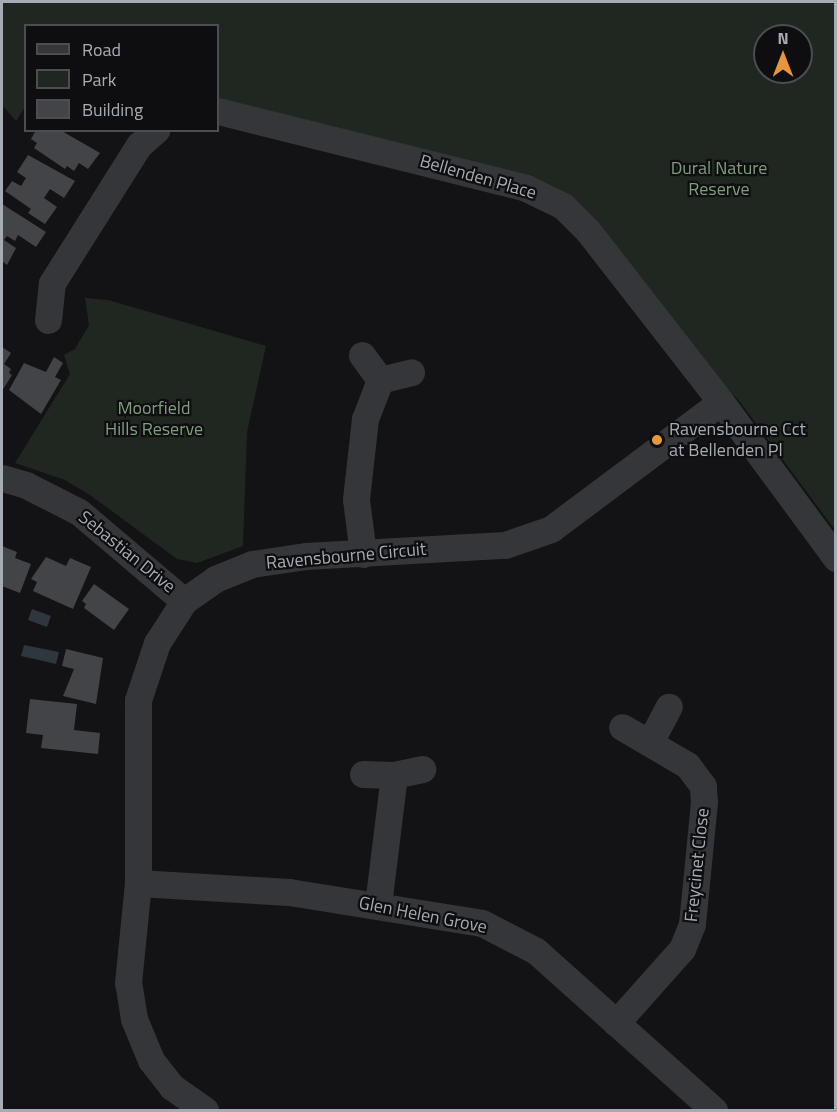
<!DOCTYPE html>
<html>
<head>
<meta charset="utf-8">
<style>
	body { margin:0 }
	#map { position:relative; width:837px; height:1112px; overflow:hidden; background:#131315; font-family:"Titillium Web",sans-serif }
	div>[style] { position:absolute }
	.green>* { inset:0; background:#202720 }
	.water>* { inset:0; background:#2d373d }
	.building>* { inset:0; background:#424448 }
	.minor>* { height:27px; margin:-13.5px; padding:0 13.5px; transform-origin:13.5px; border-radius:13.5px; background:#343639 }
	.dots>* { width:16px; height:16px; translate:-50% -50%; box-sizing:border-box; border:3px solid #0e0e10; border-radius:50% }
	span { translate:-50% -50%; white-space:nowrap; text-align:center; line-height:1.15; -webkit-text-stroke:4.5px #0e0e10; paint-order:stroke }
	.park-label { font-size:18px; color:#7f9e7d }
	.street-label { font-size:18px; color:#a6acb4 }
	.poi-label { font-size:18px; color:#a6acb4 }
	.left { translate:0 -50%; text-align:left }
	.frame { position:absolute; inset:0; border:3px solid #a6acb4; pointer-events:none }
	.legend { position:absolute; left:24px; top:24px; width:195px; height:108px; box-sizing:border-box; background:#0e0e10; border:2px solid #4b4d52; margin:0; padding:8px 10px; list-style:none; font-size:18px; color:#a6acb4 }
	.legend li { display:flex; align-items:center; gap:12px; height:30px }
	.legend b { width:30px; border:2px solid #4b4d52 }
	.north { position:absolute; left:753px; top:24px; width:60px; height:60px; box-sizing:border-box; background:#0e0e10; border:2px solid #4b4d52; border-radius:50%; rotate:0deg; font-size:16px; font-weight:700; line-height:24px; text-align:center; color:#a6acb4 }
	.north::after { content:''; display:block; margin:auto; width:21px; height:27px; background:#e79739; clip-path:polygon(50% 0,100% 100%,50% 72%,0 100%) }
</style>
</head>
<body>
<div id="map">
	<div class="green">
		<div style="clip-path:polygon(evenodd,2px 2px,835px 2px,835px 530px,740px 402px,563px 206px,218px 111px,218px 26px,26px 26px,25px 107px,16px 121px,2px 105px,2px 2px,765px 36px,801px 36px,801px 72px,765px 72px,765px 36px)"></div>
		<div style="clip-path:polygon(85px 298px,108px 300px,266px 346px,247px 432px,243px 546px,197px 563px,177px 559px,90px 495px,65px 480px,15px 463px,70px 374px,64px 355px,75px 349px,89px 325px)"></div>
	</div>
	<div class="water">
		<div style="clip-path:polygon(32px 609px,51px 616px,47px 627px,28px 620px)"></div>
		<div style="clip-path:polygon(24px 645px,59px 652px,56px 664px,21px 656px)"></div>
	</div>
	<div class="building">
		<div style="clip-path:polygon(36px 130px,60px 130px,100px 153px,88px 169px,79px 163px,74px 171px,67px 166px,65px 169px,34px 148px,37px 143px,31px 139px)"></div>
		<div style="clip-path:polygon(28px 155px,75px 181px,64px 198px,50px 189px,44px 198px,57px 207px,45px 224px,28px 213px,31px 209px,5px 191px,12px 181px,21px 186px,26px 178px,17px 172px)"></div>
		<div style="clip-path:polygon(2px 204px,46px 232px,36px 247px,18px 235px,15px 241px,7px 236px,4px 240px,16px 248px,7px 265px,2px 261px)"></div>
		<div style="clip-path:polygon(2px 347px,11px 353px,4px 364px,11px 369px,9px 373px,12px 375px,2px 391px)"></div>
		<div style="clip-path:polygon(54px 357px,63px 363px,55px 377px,61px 380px,41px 414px,9px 390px,24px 363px,46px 372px)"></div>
		<div style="clip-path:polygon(2px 546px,17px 552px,15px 558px,31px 564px,20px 593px,2px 586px)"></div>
		<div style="clip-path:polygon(46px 557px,66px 566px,70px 558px,91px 567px,73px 609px,33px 591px,37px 582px,31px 579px)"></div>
		<div style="clip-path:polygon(94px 584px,129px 609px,114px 630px,84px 608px,86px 604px,82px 601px)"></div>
		<div style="clip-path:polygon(66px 649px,103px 658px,96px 704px,63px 696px,74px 669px,62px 666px)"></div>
		<div style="clip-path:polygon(30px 699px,77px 704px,74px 730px,100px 733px,98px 754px,41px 748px,43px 735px,26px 733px)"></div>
	</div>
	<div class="minor">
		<div style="left:218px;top:111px;width:317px;rotate:14deg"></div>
		<div style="left:526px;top:188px;width:41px;rotate:25.9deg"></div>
		<div style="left:563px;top:206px;width:35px;rotate:45deg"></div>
		<div style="left:588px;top:231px;width:217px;rotate:52.1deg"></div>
		<div style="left:48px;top:320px;width:37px;rotate:-84deg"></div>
		<div style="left:52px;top:283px;width:163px;rotate:-57.8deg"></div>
		<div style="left:139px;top:145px;width:23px;rotate:-41deg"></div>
		<div style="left:362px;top:355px;width:31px;rotate:54deg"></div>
		<div style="left:2px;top:478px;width:25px;rotate:16deg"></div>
		<div style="left:26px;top:485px;width:59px;rotate:27deg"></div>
		<div style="left:79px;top:512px;width:138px;rotate:40.3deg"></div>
		<div style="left:363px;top:554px;width:55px;rotate:-97.3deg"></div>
		<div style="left:356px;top:499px;width:81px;rotate:-83.6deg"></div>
		<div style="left:365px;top:419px;width:42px;rotate:-69deg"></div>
		<div style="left:380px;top:380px;width:32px;rotate:-14deg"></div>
		<div style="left:650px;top:742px;width:40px;rotate:-62deg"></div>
		<div style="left:363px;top:774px;width:31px;rotate:2deg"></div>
		<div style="left:394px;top:775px;width:29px;rotate:-12deg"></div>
		<div style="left:138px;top:883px;width:151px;rotate:3.4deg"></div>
		<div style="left:289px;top:892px;width:195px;rotate:9.1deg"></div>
		<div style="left:482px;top:923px;width:61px;rotate:27.4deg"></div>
		<div style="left:536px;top:951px;width:239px;rotate:41.8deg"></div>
		<div style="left:378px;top:905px;width:131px;rotate:-83deg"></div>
		<div style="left:616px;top:1023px;width:99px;rotate:-48.3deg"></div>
		<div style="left:682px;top:949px;width:27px;rotate:-68deg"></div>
		<div style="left:692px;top:924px;width:123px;rotate:-84.4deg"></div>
		<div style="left:704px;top:802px;width:16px;rotate:-94deg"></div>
		<div style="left:703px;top:786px;width:26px;rotate:-127deg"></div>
		<div style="left:687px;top:765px;width:75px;rotate:-149.7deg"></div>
		<div style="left:205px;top:1110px;width:40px;rotate:-145.1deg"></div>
		<div style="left:172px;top:1087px;width:34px;rotate:-128deg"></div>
		<div style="left:151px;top:1060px;width:44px;rotate:-112.5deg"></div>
		<div style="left:134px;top:1019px;width:36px;rotate:-99deg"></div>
		<div style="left:128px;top:983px;width:100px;rotate:-84.3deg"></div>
		<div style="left:138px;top:883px;width:183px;rotate:-90deg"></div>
		<div style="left:138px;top:700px;width:60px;rotate:-71.6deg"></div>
		<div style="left:157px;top:643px;width:50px;rotate:-57.3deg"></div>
		<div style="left:184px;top:601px;width:38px;rotate:-35deg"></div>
		<div style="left:215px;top:579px;width:40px;rotate:-22deg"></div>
		<div style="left:252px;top:564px;width:55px;rotate:-8.4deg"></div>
		<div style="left:306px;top:556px;width:199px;rotate:-3.2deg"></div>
		<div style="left:505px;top:545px;width:49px;rotate:-19.2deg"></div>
		<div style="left:551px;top:529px;width:212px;rotate:-36.8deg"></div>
		<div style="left:721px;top:402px;width:194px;rotate:53.6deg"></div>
	</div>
	<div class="dots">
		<div style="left:657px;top:440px;background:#e79739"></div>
	</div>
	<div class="park-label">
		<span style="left:719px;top:179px">Dural Nature<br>Reserve</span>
		<span style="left:154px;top:419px">Moorfield<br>Hills Reserve</span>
	</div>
	<div class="street-label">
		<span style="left:478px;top:177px;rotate:16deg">Bellenden Place</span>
		<span style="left:127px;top:552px;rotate:39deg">Sebastian Drive</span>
		<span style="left:346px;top:556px;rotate:-5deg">Ravensbourne Circuit</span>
		<span style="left:697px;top:865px;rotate:-84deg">Freycinet Close</span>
		<span style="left:423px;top:915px;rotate:11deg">Glen Helen Grove</span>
	</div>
	<div class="poi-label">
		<span class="left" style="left:669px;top:440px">Ravensbourne Cct<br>at Bellenden Pl</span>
	</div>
	<div class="frame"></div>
	<ul class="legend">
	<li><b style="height:8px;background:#343639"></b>Road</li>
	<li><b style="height:16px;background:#202720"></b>Park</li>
	<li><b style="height:16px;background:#424448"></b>Building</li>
	</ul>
	<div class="north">N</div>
</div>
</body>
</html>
